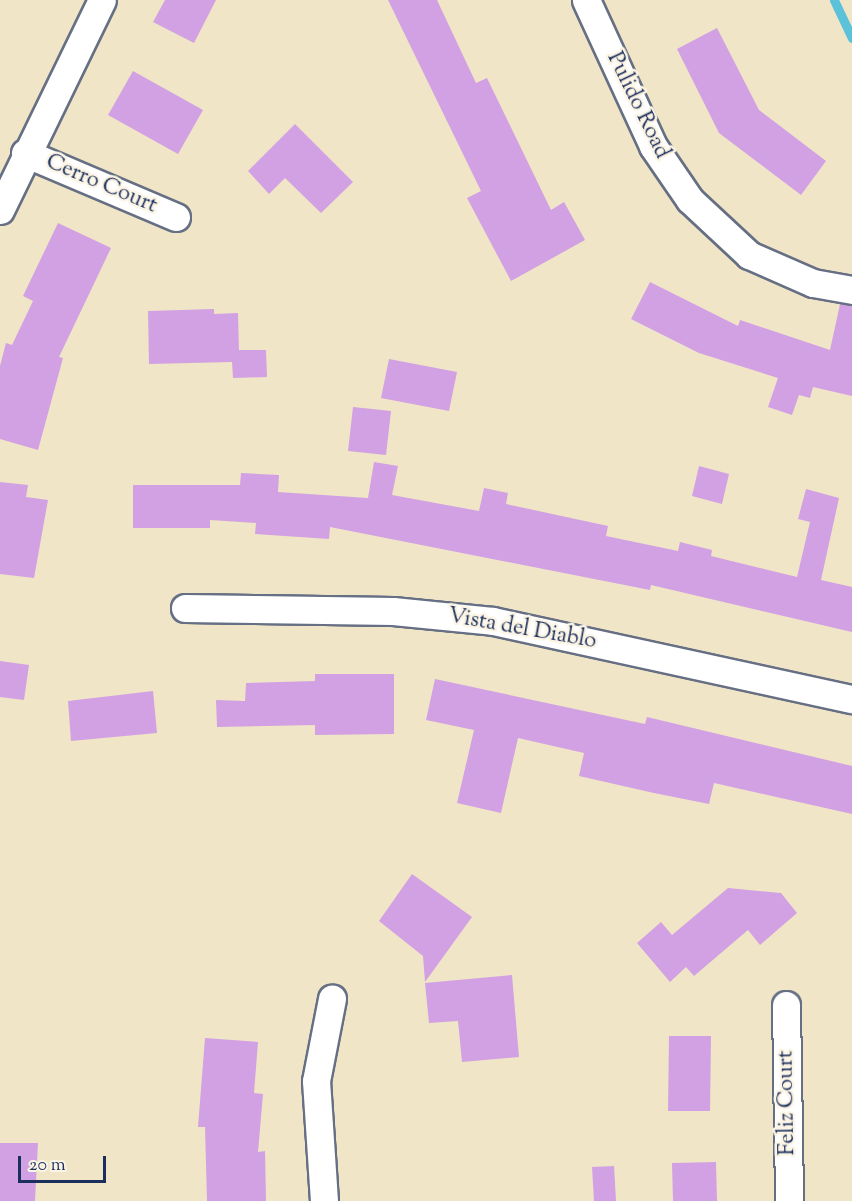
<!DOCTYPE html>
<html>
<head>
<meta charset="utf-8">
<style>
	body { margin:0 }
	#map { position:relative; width:852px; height:1201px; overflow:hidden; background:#f0e5c7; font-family:"Sorts Mill Goudy",serif }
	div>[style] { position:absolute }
	.stream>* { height:9px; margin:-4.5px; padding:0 4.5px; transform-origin:4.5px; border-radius:4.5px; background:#5cc2da }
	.building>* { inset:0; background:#d1a1e3 }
	.roads { filter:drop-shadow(2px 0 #666f83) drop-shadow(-2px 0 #666f83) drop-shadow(0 2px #666f83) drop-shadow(0 -2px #666f83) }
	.street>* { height:27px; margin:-13.5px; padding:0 13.5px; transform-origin:13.5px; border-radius:13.5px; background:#fff }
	span { translate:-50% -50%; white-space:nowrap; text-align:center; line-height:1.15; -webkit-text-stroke:5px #fcf5e5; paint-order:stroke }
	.street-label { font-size:22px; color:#1b2f5e }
	.scale { position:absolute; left:18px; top:1156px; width:88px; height:27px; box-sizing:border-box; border:3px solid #1b2f5e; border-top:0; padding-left:8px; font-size:18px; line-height:21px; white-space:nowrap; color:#1b2f5e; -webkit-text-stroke:4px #fcf5e5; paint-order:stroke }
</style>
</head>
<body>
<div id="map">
	<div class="stream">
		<div style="left:834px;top:0;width:42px;rotate:64.7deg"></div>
	</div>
	<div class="building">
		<div style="clip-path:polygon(165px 0,216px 0,194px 43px,153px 22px)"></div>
		<div style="clip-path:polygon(388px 0,437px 0,476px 83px,487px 78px,551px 210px,564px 202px,585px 240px,511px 281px,467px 198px,481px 191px)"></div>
		<div style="clip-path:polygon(717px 28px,759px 110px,826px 161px,801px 195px,719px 133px,677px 49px)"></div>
		<div style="clip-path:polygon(133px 71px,203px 110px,178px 154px,108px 115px)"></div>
		<div style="clip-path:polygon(295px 124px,353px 182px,321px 213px,285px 178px,269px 194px,248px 171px)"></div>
		<div style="clip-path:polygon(58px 223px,111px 248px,59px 357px,63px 358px,38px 450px,0 439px,0 366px,6px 343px,12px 345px,33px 301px,23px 296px)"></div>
		<div style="clip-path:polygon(650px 282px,738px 326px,740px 320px,830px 350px,840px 304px,852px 305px,852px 396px,813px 387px,810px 398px,799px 395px,792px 415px,768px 407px,778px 378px,699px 353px,631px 319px)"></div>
		<div style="clip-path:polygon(214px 309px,214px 314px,238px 313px,239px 350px,266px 350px,267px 377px,233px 378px,232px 362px,149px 364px,148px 311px)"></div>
		<div style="clip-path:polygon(389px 359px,457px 372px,449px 411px,381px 398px)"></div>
		<div style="clip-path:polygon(353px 407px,391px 411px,386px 455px,348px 451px)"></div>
		<div style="clip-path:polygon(374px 462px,398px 466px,392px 495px,479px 511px,484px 488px,508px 493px,506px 504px,608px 526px,606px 536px,678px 551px,680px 542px,712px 550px,711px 556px,797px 577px,810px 522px,798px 519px,806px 489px,839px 498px,821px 580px,852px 587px,852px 632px,651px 585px,650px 590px,330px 527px,329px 539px,255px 534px,256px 523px,210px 520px,210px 528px,133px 528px,133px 485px,240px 485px,241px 473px,279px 475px,278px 492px,368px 498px)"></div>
		<div style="clip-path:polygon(699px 466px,729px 474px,722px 504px,692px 496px)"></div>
		<div style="clip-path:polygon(0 482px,28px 485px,26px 497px,48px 500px,34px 578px,0 574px)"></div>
		<div style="clip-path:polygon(0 661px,29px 665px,24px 700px,0 697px)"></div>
		<div style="clip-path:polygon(315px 674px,394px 674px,394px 734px,315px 735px,315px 725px,217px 727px,216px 700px,245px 701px,246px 683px,315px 681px)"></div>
		<div style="clip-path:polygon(435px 679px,645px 724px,647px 717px,852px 766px,852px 814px,714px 783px,709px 804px,654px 793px,579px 776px,584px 753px,518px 738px,501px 813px,457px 803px,474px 730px,426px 720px)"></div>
		<div style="clip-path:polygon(153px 691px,157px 733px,71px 741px,68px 701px)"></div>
		<div style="clip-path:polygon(412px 874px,472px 917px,425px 982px,423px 956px,379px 921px)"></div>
		<div style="clip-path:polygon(728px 888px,781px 893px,797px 913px,760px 945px,748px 930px,694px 976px,686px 967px,670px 982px,637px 943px,661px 922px,672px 935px)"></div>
		<div style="clip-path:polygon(512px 975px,519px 1057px,462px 1062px,458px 1021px,429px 1023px,425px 983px)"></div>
		<div style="clip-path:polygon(669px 1036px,711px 1036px,710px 1111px,668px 1111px)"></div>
		<div style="clip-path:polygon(205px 1038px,258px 1042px,254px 1093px,263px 1094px,258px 1152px,265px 1151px,266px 1201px,207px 1201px,205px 1127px,198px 1127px)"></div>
		<div style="clip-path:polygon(0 1143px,38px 1143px,35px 1201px,0 1201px)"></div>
		<div style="clip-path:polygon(716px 1162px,717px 1201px,673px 1201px,672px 1163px)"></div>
		<div style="clip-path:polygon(614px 1166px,616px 1201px,594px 1201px,592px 1167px)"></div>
	</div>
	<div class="roads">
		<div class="street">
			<div style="left:586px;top:0;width:161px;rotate:65.3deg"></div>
			<div style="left:653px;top:146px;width:65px;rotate:55.6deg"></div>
			<div style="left:690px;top:200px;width:81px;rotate:43deg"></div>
			<div style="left:749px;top:255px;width:70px;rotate:23.6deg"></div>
			<div style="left:813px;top:283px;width:40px;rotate:10deg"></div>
			<div style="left:25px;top:153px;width:164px;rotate:23deg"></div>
			<div style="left:0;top:210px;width:233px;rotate:-64.1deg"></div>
			<div style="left:185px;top:608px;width:208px;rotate:0.8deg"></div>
			<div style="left:393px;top:611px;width:100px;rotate:5.7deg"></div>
			<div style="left:493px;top:621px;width:367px;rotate:12.3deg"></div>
			<div style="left:786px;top:1005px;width:196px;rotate:89.1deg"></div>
			<div style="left:324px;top:1201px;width:120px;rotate:-93.8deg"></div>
			<div style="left:316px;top:1081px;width:84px;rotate:-79deg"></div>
		</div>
	</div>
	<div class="street-label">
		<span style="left:637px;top:106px;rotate:64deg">Pulido Road</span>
		<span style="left:101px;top:185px;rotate:23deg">Cerro Court</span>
		<span style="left:522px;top:630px;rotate:10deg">Vista del Diablo</span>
		<span style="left:788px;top:1103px;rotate:-91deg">Feliz Court</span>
	</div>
	<div class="scale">20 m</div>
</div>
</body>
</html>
